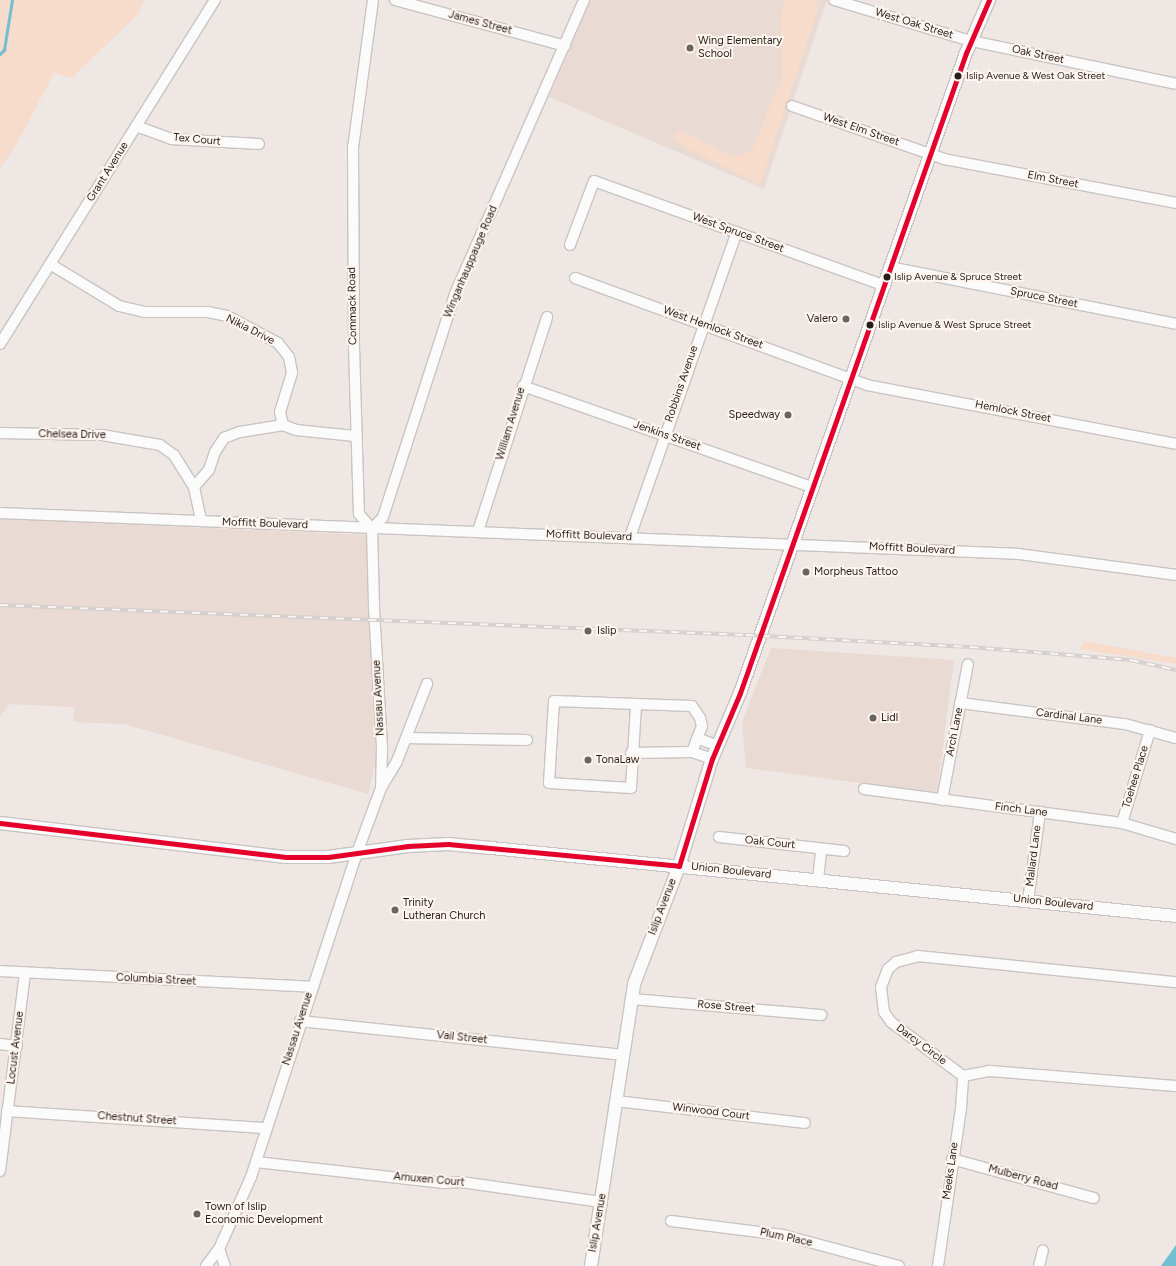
<!DOCTYPE html>
<html>
<head>
<meta charset="utf-8">
<style>
	body { margin:0 }
	#map { position:relative; width:1176px; height:1266px; overflow:hidden; background:#eee7e4; font-family:Figtree,sans-serif }
	div>[style] { position:absolute }
	.built>* { inset:0; background:#e9dbd3 }
	.green>* { inset:0; background:#f7dbcb }
	.water>* { inset:0; background:#74bed2 }
	.stream>* { height:2.5px; margin:-1.25px; padding:0 1.25px; transform-origin:1.25px; border-radius:1.25px; background:#74bed2 }
	.roads { filter:drop-shadow(1px 0 #c9c4c1) drop-shadow(-1px 0 #c9c4c1) drop-shadow(0 1px #c9c4c1) drop-shadow(0 -1px #c9c4c1) }
	.minor>* { height:10px; margin:-5px; padding:0 5px; transform-origin:5px; border-radius:5px; background:#fcfbfb }
	.major>* { height:12px; margin:-6px; padding:0 6px; transform-origin:6px; border-radius:6px; background:#fcfbfb }
	.rail>* { height:4px; margin-top:-2px; transform-origin:0; background:repeating-linear-gradient(90deg,#fff4ee 0 8px,#d2d0cf 0 16px); box-sizing:border-box; border-block:1px solid #d2d0cf }
	.bus-1>* { height:5px; margin:-2.5px; padding:0 2.5px; transform-origin:2.5px; border-radius:2.5px; background:#e4002b }
	.dots>* { width:11px; height:11px; translate:-50% -50%; box-sizing:border-box; border:2px solid #fff4ee; border-radius:50% }
	span { translate:-50% -50%; white-space:nowrap; text-align:center; line-height:1.15; -webkit-text-stroke:4px #fff4ee; paint-order:stroke }
	.bus-label { font-size:10px; color:#231e1b }
	.left { translate:0 -50%; text-align:left }
	.street-label { font-size:11px; color:#231e1b }
	.poi-label { font-size:11px; color:#231e1b }
	.right { translate:-100% -50%; text-align:right }
</style>
</head>
<body>
<div id="map">
	<div class="built">
		<div style="clip-path:polygon(591px 0,827px 0,764px 189px,549px 97px)"></div>
		<div style="clip-path:polygon(0 519px,367px 535px,377px 756px,368px 794px,124px 724px,73px 722px,74px 707px,10px 704px,0 716px)"></div>
		<div style="clip-path:polygon(771px 648px,954px 660px,937px 793px,746px 768px,742px 722px)"></div>
	</div>
	<div class="green">
		<div style="clip-path:polygon(0 0,144px 0,139px 13px,72px 78px,54px 73px,15px 147px,0 168px)"></div>
		<div style="clip-path:polygon(785px 0,813px 0,819px 6px,760px 185px,687px 148px,673px 137px,678px 131px,692px 135px,728px 155px,736px 156px,752px 150px,782px 76px,781px 15px)"></div>
		<div style="clip-path:polygon(1084px 641px,1176px 658px,1176px 664px,1080px 649px)"></div>
	</div>
	<div class="water">
		<div style="clip-path:polygon(1176px 1245px,1176px 1266px,1161px 1266px)"></div>
	</div>
	<div class="stream">
		<div style="left:0;top:54px;width:6px;rotate:-45deg"></div>
		<div style="left:4px;top:50px;width:51px;rotate:-80.9deg"></div>
	</div>
	<div class="roads">
		<div class="minor">
			<div style="left:373px;top:0;width:148px;rotate:97.7deg"></div>
			<div style="left:353px;top:147px;width:200px;rotate:89.7deg"></div>
			<div style="left:354px;top:347px;width:167px;rotate:88.3deg"></div>
			<div style="left:359px;top:514px;width:20px;rotate:49deg"></div>
			<div style="left:372px;top:529px;width:79px;rotate:88.5deg"></div>
			<div style="left:374px;top:608px;width:140px;rotate:86.7deg"></div>
			<div style="left:382px;top:748px;width:40px;rotate:91.4deg"></div>
			<div style="left:395px;top:0;width:176px;rotate:15.1deg"></div>
			<div style="left:834px;top:0;width:143px;rotate:16.7deg"></div>
			<div style="left:971px;top:41px;width:209px;rotate:11.8deg"></div>
			<div style="left:792px;top:106px;width:161px;rotate:19.2deg"></div>
			<div style="left:944px;top:159px;width:236px;rotate:10.7deg"></div>
			<div style="left:136px;top:126px;width:37px;rotate:20deg"></div>
			<div style="left:171px;top:139px;width:88px;rotate:3.3deg"></div>
			<div style="left:570px;top:245px;width:68px;rotate:-69.4deg"></div>
			<div style="left:594px;top:181px;width:307px;rotate:19.8deg"></div>
			<div style="left:50px;top:264px;width:81px;rotate:31.3deg"></div>
			<div style="left:119px;top:306px;width:26px;rotate:13deg"></div>
			<div style="left:144px;top:312px;width:64px"></div>
			<div style="left:208px;top:312px;width:19px;rotate:12deg"></div>
			<div style="left:227px;top:316px;width:58px;rotate:27.9deg"></div>
			<div style="left:278px;top:343px;width:18px;rotate:52deg"></div>
			<div style="left:289px;top:357px;width:16px;rotate:79deg"></div>
			<div style="left:292px;top:373px;width:41px;rotate:107.1deg"></div>
			<div style="left:280px;top:412px;width:13px;rotate:77deg"></div>
			<div style="left:283px;top:425px;width:14px;rotate:21deg"></div>
			<div style="left:296px;top:430px;width:59px;rotate:5.8deg"></div>
			<div style="left:889px;top:267px;width:293px;rotate:11.2deg"></div>
			<div style="left:575px;top:278px;width:311px;rotate:20.1deg"></div>
			<div style="left:867px;top:385px;width:315px;rotate:10.8deg"></div>
			<div style="left:0;top:344px;width:406px;rotate:-58deg"></div>
			<div style="left:523px;top:386px;width:306px;rotate:19.3deg"></div>
			<div style="left:0;top:433px;width:102px;rotate:1.1deg"></div>
			<div style="left:102px;top:435px;width:59px;rotate:9.8deg"></div>
			<div style="left:160px;top:445px;width:17px;rotate:36deg"></div>
			<div style="left:174px;top:455px;width:38px;rotate:58deg"></div>
			<div style="left:194px;top:487px;width:35px;rotate:78deg"></div>
			<div style="left:194px;top:487px;width:23px;rotate:-49deg"></div>
			<div style="left:209px;top:470px;width:19px;rotate:-72deg"></div>
			<div style="left:215px;top:452px;width:17px;rotate:-57deg"></div>
			<div style="left:224px;top:438px;width:17px;rotate:-21deg"></div>
			<div style="left:240px;top:432px;width:44px;rotate:-9.2deg"></div>
			<div style="left:0;top:513px;width:1020px;rotate:2.3deg"></div>
			<div style="left:1019px;top:554px;width:158px;rotate:7.6deg"></div>
			<div style="left:372px;top:529px;width:16px;rotate:-47deg"></div>
			<div style="left:383px;top:517px;width:234px;rotate:-72.1deg"></div>
			<div style="left:455px;top:294px;width:321px;rotate:-66.3deg"></div>
			<div style="left:478px;top:531px;width:225px;rotate:-72.1deg"></div>
			<div style="left:630px;top:537px;width:323px;rotate:-70.7deg"></div>
			<div style="left:960px;top:703px;width:166px;rotate:7.3deg"></div>
			<div style="left:1125px;top:724px;width:53px;rotate:15.4deg"></div>
			<div style="left:636px;top:706px;width:82px;rotate:93.5deg"></div>
			<div style="left:631px;top:788px;width:82px;rotate:-176.5deg"></div>
			<div style="left:549px;top:783px;width:82px;rotate:-86.5deg"></div>
			<div style="left:554px;top:701px;width:138px;rotate:2.1deg"></div>
			<div style="left:692px;top:706px;width:14px;rotate:56deg"></div>
			<div style="left:700px;top:718px;width:8px;rotate:76deg"></div>
			<div style="left:702px;top:726px;width:28px;rotate:111deg"></div>
			<div style="left:406px;top:738px;width:121px;rotate:0.9deg"></div>
			<div style="left:697px;top:738px;width:22px;rotate:21deg"></div>
			<div style="left:631px;top:753px;width:61px;rotate:-0.9deg"></div>
			<div style="left:692px;top:752px;width:21px;rotate:19deg"></div>
			<div style="left:864px;top:789px;width:260px;rotate:7.5deg"></div>
			<div style="left:1122px;top:823px;width:56px;rotate:16.5deg"></div>
			<div style="left:942px;top:800px;width:138px;rotate:-79.2deg"></div>
			<div style="left:1122px;top:823px;width:97px;rotate:-73.2deg"></div>
			<div style="left:719px;top:837px;width:126px;rotate:6.4deg"></div>
			<div style="left:818px;top:880px;width:31px;rotate:-84deg"></div>
			<div style="left:1028px;top:901px;width:90px;rotate:-82.3deg"></div>
			<div style="left:0;top:971px;width:312px;rotate:2.9deg"></div>
			<div style="left:631px;top:999px;width:191px;rotate:4.8deg"></div>
			<div style="left:300px;top:1021px;width:325px;rotate:6deg"></div>
			<div style="left:0;top:1044px;width:17px;rotate:7deg"></div>
			<div style="left:963px;top:1076px;width:90px;rotate:-143.1deg"></div>
			<div style="left:891px;top:1022px;width:12px;rotate:-125deg"></div>
			<div style="left:884px;top:1012px;width:25px;rotate:-97deg"></div>
			<div style="left:881px;top:987px;width:19px;rotate:-69deg"></div>
			<div style="left:888px;top:969px;width:11px;rotate:-41deg"></div>
			<div style="left:896px;top:962px;width:23px;rotate:-15deg"></div>
			<div style="left:918px;top:956px;width:259px;rotate:5.8deg"></div>
			<div style="left:963px;top:1076px;width:26px;rotate:-11deg"></div>
			<div style="left:989px;top:1071px;width:188px;rotate:4.6deg"></div>
			<div style="left:617px;top:1101px;width:189px;rotate:6.7deg"></div>
			<div style="left:7px;top:1111px;width:260px;rotate:3.8deg"></div>
			<div style="left:952px;top:1159px;width:147px;rotate:15.4deg"></div>
			<div style="left:256px;top:1162px;width:189px;rotate:6.4deg"></div>
			<div style="left:444px;top:1183px;width:17px;rotate:-3deg"></div>
			<div style="left:461px;top:1182px;width:142px;rotate:8.1deg"></div>
			<div style="left:0;top:1171px;width:200px;rotate:-82.8deg"></div>
			<div style="left:671px;top:1221px;width:113px;rotate:7.1deg"></div>
			<div style="left:783px;top:1235px;width:120px;rotate:15deg"></div>
			<div style="left:219px;top:1249px;width:18px;rotate:71deg"></div>
			<div style="left:206px;top:1266px;width:21px;rotate:-53deg"></div>
			<div style="left:219px;top:1249px;width:79px;rotate:-66deg"></div>
			<div style="left:251px;top:1177px;width:341px;rotate:-71.9deg"></div>
			<div style="left:357px;top:853px;width:69px;rotate:-69.7deg"></div>
			<div style="left:381px;top:788px;width:31px;rotate:-59deg"></div>
			<div style="left:397px;top:761px;width:83px;rotate:-68.7deg"></div>
			<div style="left:938px;top:1266px;width:160px;rotate:-81.7deg"></div>
			<div style="left:961px;top:1108px;width:32px;rotate:-86deg"></div>
			<div style="left:1039px;top:1266px;width:16px;rotate:-76deg"></div>
		</div>
		<div class="major">
			<div style="left:0;top:823px;width:288px;rotate:6.8deg"></div>
			<div style="left:286px;top:857px;width:42px"></div>
			<div style="left:328px;top:857px;width:81px;rotate:-7.8deg"></div>
			<div style="left:408px;top:846px;width:40px;rotate:-2.9deg"></div>
			<div style="left:448px;top:844px;width:43px;rotate:5.3deg"></div>
			<div style="left:491px;top:848px;width:688px;rotate:5.67deg"></div>
			<div style="left:591px;top:1266px;width:285px;rotate:-81.3deg"></div>
			<div style="left:634px;top:984px;width:126px;rotate:-69.1deg"></div>
			<div style="left:679px;top:866px;width:112px;rotate:-72.9deg"></div>
			<div style="left:712px;top:759px;width:72px;rotate:-67deg"></div>
			<div style="left:740px;top:693px;width:679px;rotate:-70.55deg"></div>
			<div style="left:966px;top:53px;width:58px;rotate:-66.5deg"></div>
		</div>
	</div>
	<div class="rail">
		<div style="left:0;top:605px;width:747px;rotate:2.3deg"></div>
		<div style="left:746px;top:635px;width:224px;rotate:3.1deg"></div>
		<div style="left:970px;top:647px;width:162px;rotate:4.6deg"></div>
		<div style="left:1131px;top:660px;width:46px;rotate:12.5deg"></div>
	</div>
	<div class="bus-1">
		<div style="left:0;top:823px;width:288px;rotate:6.8deg"></div>
		<div style="left:286px;top:857px;width:42px"></div>
		<div style="left:328px;top:857px;width:81px;rotate:-7.8deg"></div>
		<div style="left:408px;top:846px;width:40px;rotate:-2.9deg"></div>
		<div style="left:448px;top:844px;width:232px;rotate:5.4deg"></div>
		<div style="left:679px;top:866px;width:112px;rotate:-72.9deg"></div>
		<div style="left:712px;top:759px;width:72px;rotate:-67deg"></div>
		<div style="left:740px;top:693px;width:679px;rotate:-70.55deg"></div>
		<div style="left:966px;top:53px;width:58px;rotate:-66.5deg"></div>
	</div>
	<div class="dots">
		<div style="left:690px;top:48px;background:#6a6461"></div>
		<div style="left:958px;top:76px;background:#231e1b"></div>
		<div style="left:887px;top:277px;background:#231e1b"></div>
		<div style="left:846px;top:319px;background:#6a6461"></div>
		<div style="left:870px;top:325px;background:#231e1b"></div>
		<div style="left:788px;top:415px;background:#6a6461"></div>
		<div style="left:806px;top:572px;background:#6a6461"></div>
		<div style="left:588px;top:631px;background:#6a6461"></div>
		<div style="left:873px;top:718px;background:#6a6461"></div>
		<div style="left:588px;top:760px;background:#6a6461"></div>
		<div style="left:395px;top:910px;background:#6a6461"></div>
		<div style="left:197px;top:1214px;background:#6a6461"></div>
	</div>
	<div class="bus-label">
		<span class="left" style="left:966px;top:76px">Islip Avenue &amp; West Oak Street</span>
		<span class="left" style="left:894px;top:277px">Islip Avenue &amp; Spruce Street</span>
		<span class="left" style="left:878px;top:325px">Islip Avenue &amp; West Spruce Street</span>
	</div>
	<div class="street-label">
		<span style="left:480px;top:23px;rotate:15deg">James Street</span>
		<span style="left:914px;top:24px;rotate:17deg">West Oak Street</span>
		<span style="left:1038px;top:55px;rotate:12deg">Oak Street</span>
		<span style="left:861px;top:130px;rotate:19deg">West Elm Street</span>
		<span style="left:197px;top:140px;rotate:5deg">Tex Court</span>
		<span style="left:108px;top:172px;rotate:-58deg">Grant Avenue</span>
		<span style="left:1053px;top:180px;rotate:11deg">Elm Street</span>
		<span style="left:738px;top:233px;rotate:20deg">West Spruce Street</span>
		<span style="left:471px;top:262px;rotate:-67deg">Winganhauppauge Road</span>
		<span style="left:1044px;top:298px;rotate:11deg">Spruce Street</span>
		<span style="left:353px;top:306px;rotate:-91deg">Commack Road</span>
		<span style="left:713px;top:328px;rotate:20deg">West Hemlock Street</span>
		<span style="left:250px;top:330px;rotate:27deg">Nikia Drive</span>
		<span style="left:682px;top:384px;rotate:-71deg">Robbins Avenue</span>
		<span style="left:1013px;top:412px;rotate:11deg">Hemlock Street</span>
		<span style="left:511px;top:424px;rotate:-73deg">William Avenue</span>
		<span style="left:72px;top:435px;rotate:1deg">Chelsea Drive</span>
		<span style="left:667px;top:436px;rotate:19deg">Jenkins Street</span>
		<span style="left:265px;top:524px;rotate:2deg">Moffitt Boulevard</span>
		<span style="left:589px;top:536px;rotate:2deg">Moffitt Boulevard</span>
		<span style="left:912px;top:549px;rotate:3deg">Moffitt Boulevard</span>
		<span style="left:379px;top:698px;rotate:-93deg">Nassau Avenue</span>
		<span style="left:1069px;top:717px;rotate:7deg">Cardinal Lane</span>
		<span style="left:955px;top:732px;rotate:-79deg">Arch Lane</span>
		<span style="left:1136px;top:777px;rotate:-73deg">Toehee Place</span>
		<span style="left:1021px;top:810px;rotate:7deg">Finch Lane</span>
		<span style="left:770px;top:843px;rotate:6deg">Oak Court</span>
		<span style="left:1034px;top:856px;rotate:-83deg">Mallard Lane</span>
		<span style="left:731px;top:871px;rotate:6deg">Union Boulevard</span>
		<span style="left:1053px;top:903px;rotate:6deg">Union Boulevard</span>
		<span style="left:663px;top:907px;rotate:-69deg">Islip Avenue</span>
		<span style="left:156px;top:980px;rotate:3deg">Columbia Street</span>
		<span style="left:726px;top:1007px;rotate:5deg">Rose Street</span>
		<span style="left:298px;top:1029px;rotate:-72deg">Nassau Avenue</span>
		<span style="left:462px;top:1038px;rotate:6deg">Vail Street</span>
		<span style="left:921px;top:1045px;rotate:37deg">Darcy Circle</span>
		<span style="left:16px;top:1048px;rotate:-83deg">Locust Avenue</span>
		<span style="left:711px;top:1112px;rotate:7deg">Winwood Court</span>
		<span style="left:137px;top:1119px;rotate:4deg">Chestnut Street</span>
		<span style="left:951px;top:1171px;rotate:-82deg">Meeks Lane</span>
		<span style="left:1023px;top:1178px;rotate:15deg">Mulberry Road</span>
		<span style="left:429px;top:1180px;rotate:5deg">Amuxen Court</span>
		<span style="left:598px;top:1223px;rotate:-80deg">Islip Avenue</span>
		<span style="left:786px;top:1238px;rotate:12deg">Plum Place</span>
	</div>
	<div class="poi-label">
		<span class="left" style="left:698px;top:48px">Wing Elementary<br>School</span>
		<span class="right" style="left:838px;top:319px">Valero</span>
		<span class="right" style="left:780px;top:415px">Speedway</span>
		<span class="left" style="left:814px;top:572px">Morpheus Tattoo</span>
		<span class="left" style="left:597px;top:631px">Islip</span>
		<span class="left" style="left:881px;top:718px">Lidl</span>
		<span class="left" style="left:596px;top:760px">TonaLaw</span>
		<span class="left" style="left:403px;top:910px">Trinity<br>Lutheran Church</span>
		<span class="left" style="left:205px;top:1214px">Town of Islip<br>Economic Development</span>
	</div>
</div>
</body>
</html>
